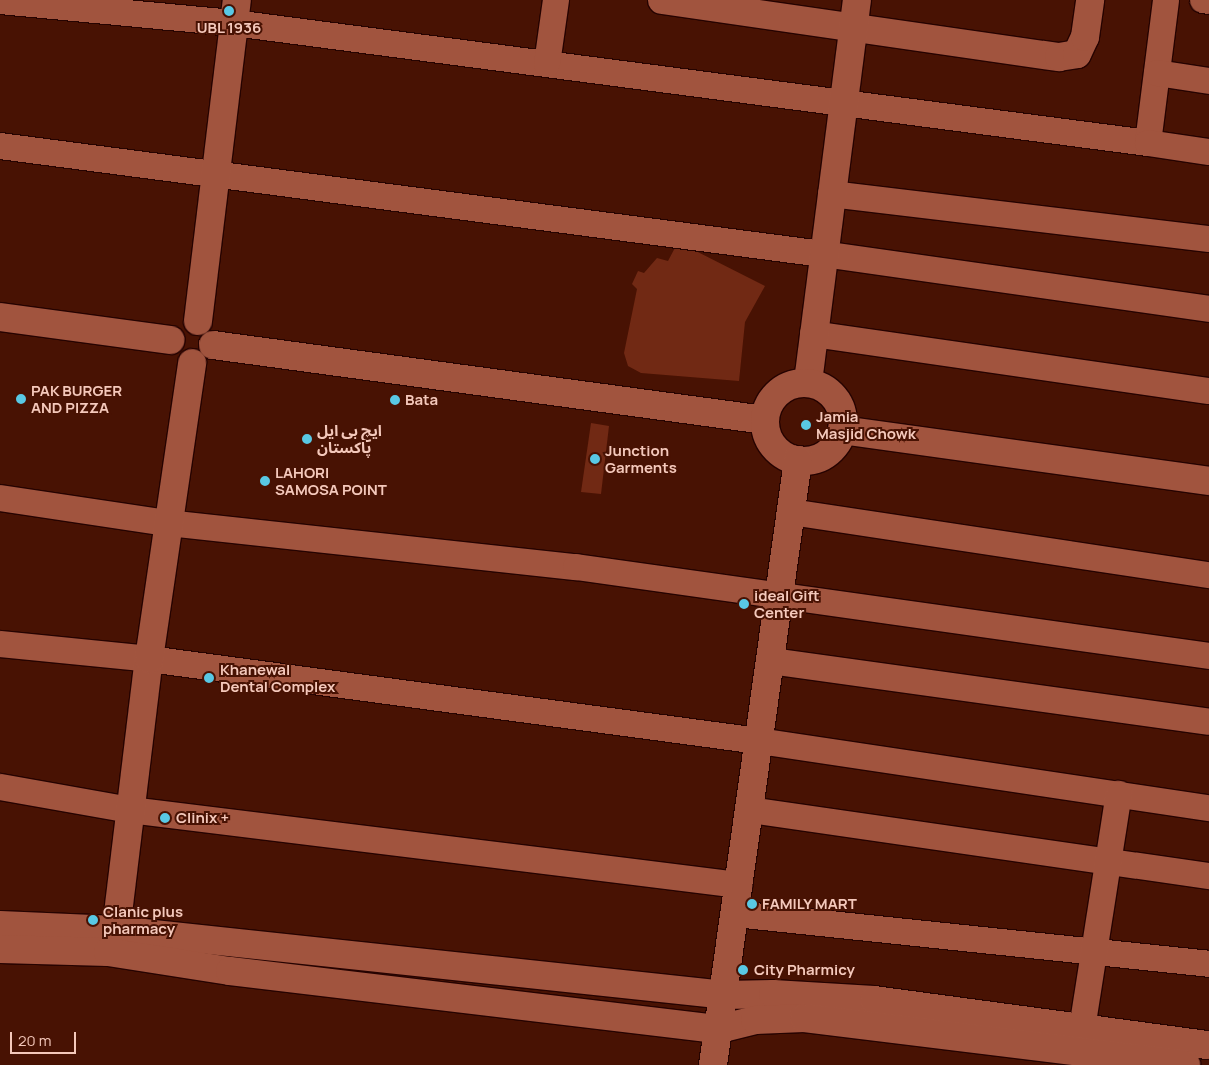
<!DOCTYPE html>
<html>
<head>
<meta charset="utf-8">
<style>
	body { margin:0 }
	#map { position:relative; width:1209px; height:1065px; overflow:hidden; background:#481203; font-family:Manrope,"Noto Sans Arabic",sans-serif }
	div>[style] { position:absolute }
	.building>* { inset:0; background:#712914 }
	.roads { filter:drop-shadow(1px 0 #260300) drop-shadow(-1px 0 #260300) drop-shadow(0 1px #260300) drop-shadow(0 -1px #260300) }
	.minor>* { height:26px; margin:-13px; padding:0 13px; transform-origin:13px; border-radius:13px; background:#a1543e }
	.tertiary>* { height:28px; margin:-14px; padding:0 14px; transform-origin:14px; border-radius:14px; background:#a1543e }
	.tertiary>.ring { margin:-14px; padding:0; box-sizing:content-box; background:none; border:28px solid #a1543e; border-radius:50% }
	.dots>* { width:14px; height:14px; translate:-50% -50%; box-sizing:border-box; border:2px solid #481203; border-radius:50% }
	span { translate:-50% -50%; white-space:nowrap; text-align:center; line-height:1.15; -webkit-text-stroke:4px #481203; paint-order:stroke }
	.poi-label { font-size:15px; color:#f4c8bb; font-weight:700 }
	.left { translate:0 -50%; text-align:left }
	.scale { position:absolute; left:10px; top:1032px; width:66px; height:22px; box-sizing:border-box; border:2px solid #f4c8bb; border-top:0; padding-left:6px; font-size:15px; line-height:18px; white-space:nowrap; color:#f4c8bb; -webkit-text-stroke:4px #481203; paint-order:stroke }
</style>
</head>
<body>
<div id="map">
	<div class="building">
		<div style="clip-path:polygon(678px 242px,765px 286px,745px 322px,739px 381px,641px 373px,628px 366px,624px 353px,637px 289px,632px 284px,638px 271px,644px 273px,657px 258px,668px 261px)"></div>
		<div style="clip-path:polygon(591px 423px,609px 426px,601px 494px,581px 492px)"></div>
	</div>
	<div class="roads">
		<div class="minor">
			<div style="left:1203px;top:0;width:6px;rotate:9deg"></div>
			<div style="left:0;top:1px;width:235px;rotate:5.4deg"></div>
			<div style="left:234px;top:23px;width:922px;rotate:7.48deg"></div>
			<div style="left:1148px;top:143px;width:144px;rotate:-82.8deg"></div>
			<div style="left:547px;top:64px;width:65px;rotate:-82deg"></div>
			<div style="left:1157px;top:73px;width:53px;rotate:8.7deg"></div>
			<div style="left:1148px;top:143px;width:62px;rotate:8.4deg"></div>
			<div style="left:0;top:146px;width:830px;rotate:7.48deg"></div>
			<div style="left:823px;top:254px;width:390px;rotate:8.1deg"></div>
			<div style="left:831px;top:194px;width:381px;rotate:6.8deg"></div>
			<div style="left:813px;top:334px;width:400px;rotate:8.2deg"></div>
			<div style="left:0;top:498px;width:170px;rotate:8.5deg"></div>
			<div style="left:168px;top:523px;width:410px;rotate:6.2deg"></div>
			<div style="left:576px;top:567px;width:639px;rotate:8deg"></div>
			<div style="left:791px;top:512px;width:423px;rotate:8.6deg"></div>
			<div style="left:0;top:644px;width:150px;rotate:5.7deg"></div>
			<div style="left:149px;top:659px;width:615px;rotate:7.66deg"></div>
			<div style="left:759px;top:741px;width:455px;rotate:8.5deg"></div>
			<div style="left:771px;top:661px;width:442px;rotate:7.9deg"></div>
			<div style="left:0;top:787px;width:132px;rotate:10deg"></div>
			<div style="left:130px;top:810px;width:614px;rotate:7.02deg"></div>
			<div style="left:750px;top:810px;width:464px;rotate:8.2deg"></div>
			<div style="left:735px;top:914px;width:477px;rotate:6deg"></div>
			<div style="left:1082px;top:1029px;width:238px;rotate:-81.1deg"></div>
		</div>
		<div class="tertiary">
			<div style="left:662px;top:0;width:401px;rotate:8.2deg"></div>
			<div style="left:1059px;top:57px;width:18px;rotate:-9deg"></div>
			<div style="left:1077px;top:54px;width:19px;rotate:-65deg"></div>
			<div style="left:1085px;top:37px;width:37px;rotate:-82deg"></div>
			<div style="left:0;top:317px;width:172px;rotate:7.7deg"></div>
			<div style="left:198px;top:321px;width:323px;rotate:-83.1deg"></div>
			<div style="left:213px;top:345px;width:557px;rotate:7.74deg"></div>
			<div style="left:808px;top:382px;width:385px;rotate:-82.7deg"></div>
			<div class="ring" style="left:765px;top:383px;width:50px;height:50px"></div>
			<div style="left:842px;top:430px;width:371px;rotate:7.9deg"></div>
			<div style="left:0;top:925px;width:116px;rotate:2.5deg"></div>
			<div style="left:116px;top:930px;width:612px;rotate:6.09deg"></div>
			<div style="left:725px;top:995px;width:48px;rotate:-1.2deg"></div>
			<div style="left:773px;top:994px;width:101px;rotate:3.4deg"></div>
			<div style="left:874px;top:1000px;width:338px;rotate:7.7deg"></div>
			<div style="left:116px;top:930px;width:273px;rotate:-83.1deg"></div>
			<div style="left:149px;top:659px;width:299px;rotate:-81.7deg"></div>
			<div style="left:0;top:949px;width:108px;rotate:1.6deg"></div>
			<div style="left:108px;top:952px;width:123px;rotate:8.9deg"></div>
			<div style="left:230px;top:971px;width:492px;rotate:6.8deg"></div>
			<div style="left:719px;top:1029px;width:37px;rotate:-14deg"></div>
			<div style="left:755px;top:1020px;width:49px;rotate:-2.3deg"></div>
			<div style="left:804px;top:1018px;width:385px;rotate:7deg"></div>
			<div style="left:713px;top:1065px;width:611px;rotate:-82deg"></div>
		</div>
	</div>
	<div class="dots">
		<div style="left:229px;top:11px;background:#59c8e4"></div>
		<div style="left:21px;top:399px;background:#59c8e4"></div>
		<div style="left:395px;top:400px;background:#59c8e4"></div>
		<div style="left:806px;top:425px;background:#59c8e4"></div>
		<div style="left:307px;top:439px;background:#59c8e4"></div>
		<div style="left:595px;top:459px;background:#59c8e4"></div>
		<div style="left:265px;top:481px;background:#59c8e4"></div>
		<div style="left:744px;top:604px;background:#59c8e4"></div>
		<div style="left:209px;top:678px;background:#59c8e4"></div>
		<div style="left:165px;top:818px;background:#59c8e4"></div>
		<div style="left:752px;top:904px;background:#59c8e4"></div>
		<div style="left:93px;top:920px;background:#59c8e4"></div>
		<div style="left:743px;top:970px;background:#59c8e4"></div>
	</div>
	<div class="poi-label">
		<span style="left:229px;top:28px">UBL 1936</span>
		<span class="left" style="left:31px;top:399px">PAK BURGER<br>AND PIZZA</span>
		<span class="left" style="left:405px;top:400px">Bata</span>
		<span class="left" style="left:816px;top:425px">Jamia<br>Masjid Chowk</span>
		<span class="left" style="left:317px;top:439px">ایچ بی ایل<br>پاکستان</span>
		<span class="left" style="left:605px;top:459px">Junction<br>Garments</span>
		<span class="left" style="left:275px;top:481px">LAHORI<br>SAMOSA POINT</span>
		<span class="left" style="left:754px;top:604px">ideal Gift<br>Center</span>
		<span class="left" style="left:220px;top:678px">Khanewal<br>Dental Complex</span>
		<span class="left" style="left:176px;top:818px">Clinix +</span>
		<span class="left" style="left:762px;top:904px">FAMILY MART</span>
		<span class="left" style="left:103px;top:920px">Clanic plus<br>pharmacy</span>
		<span class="left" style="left:754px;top:970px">City Pharmicy</span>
	</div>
	<div class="scale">20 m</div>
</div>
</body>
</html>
